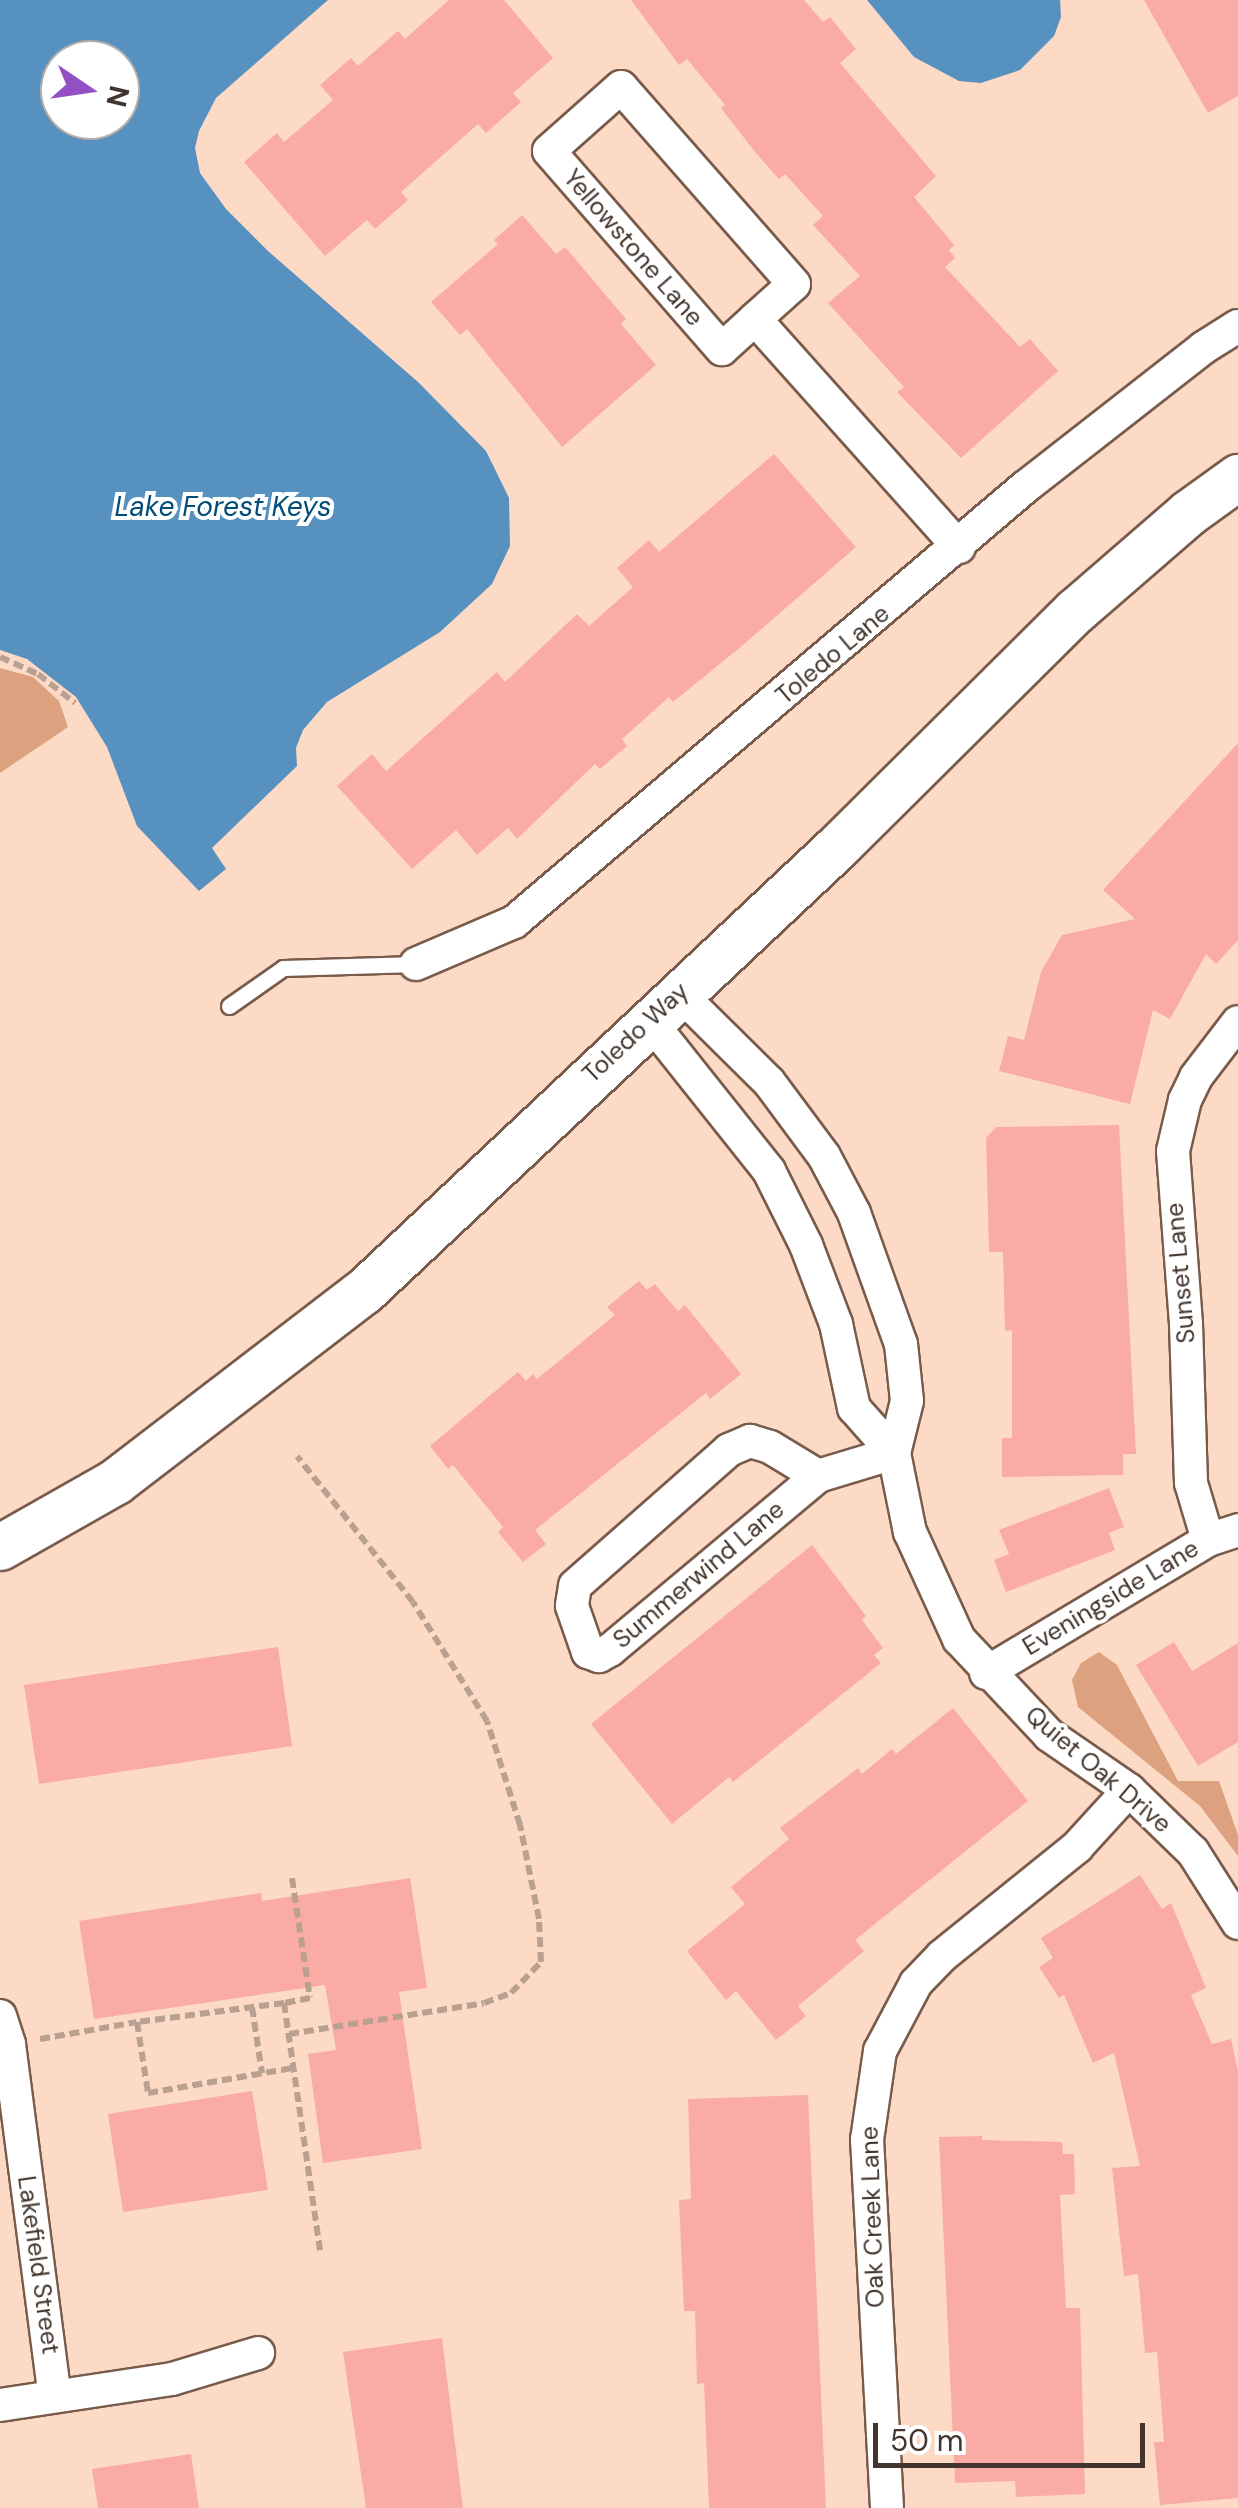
<!DOCTYPE html>
<html>
<head>
<meta charset="utf-8">
<style>
	body { margin:0 }
	#map { position:relative; width:1238px; height:2508px; overflow:hidden; background:#fcdac6; font-family:"DM Sans",sans-serif }
	div>[style] { position:absolute }
	.green>* { inset:0; background:#dca27f }
	.water>* { inset:0; background:#5691c0 }
	.building>* { inset:0; background:#faaba5 }
	.path>* { height:6px; margin-top:-3px; transform-origin:0; background:repeating-linear-gradient(90deg,#baa090 0 10px,transparent 0 15px) }
	.roads { filter:drop-shadow(2px 0 #785b4b) drop-shadow(-2px 0 #785b4b) drop-shadow(0 2px #785b4b) drop-shadow(0 -2px #785b4b) }
	.lane>* { height:15px; margin:-7.5px; padding:0 7.5px; transform-origin:7.5px; border-radius:7.5px; background:#fff }
	.street>* { height:32px; margin:-16px; padding:0 16px; transform-origin:16px; border-radius:16px; background:#fff }
	.secondary>* { height:45px; margin:-22.5px; padding:0 22.5px; transform-origin:22.5px; border-radius:22.5px; background:#fff }
	span { translate:-50% -50%; white-space:nowrap; text-align:center; line-height:1.15; -webkit-text-stroke:8px #fff; paint-order:stroke }
	.street-label { font-size:25px; color:#42352d }
	.water-label { font-size:28px; color:#024c7a; font-style:italic }
	.north { position:absolute; left:40px; top:40px; width:100px; height:100px; box-sizing:border-box; background:#fff; border:2px solid #b3aeab; border-radius:50%; rotate:103deg; font-size:28px; font-weight:700; line-height:40px; text-align:center; color:#42352d }
	.north::after { content:''; display:block; margin:auto; width:35px; height:45px; background:#9350c5; clip-path:polygon(50% 0,100% 100%,50% 72%,0 100%) }
	.scale { position:absolute; left:873px; top:2423px; width:272px; height:45px; box-sizing:border-box; border:5px solid #42352d; border-top:0; padding-left:12px; font-size:30px; line-height:35px; white-space:nowrap; color:#42352d; -webkit-text-stroke:8px #fff; paint-order:stroke }
</style>
</head>
<body>
<div id="map">
	<div class="green">
		<div style="clip-path:polygon(0 668px,33px 677px,59px 701px,68px 727px,0 773px)"></div>
		<div style="clip-path:polygon(1099px 1652px,1117px 1665px,1178px 1781px,1219px 1781px,1238px 1835px,1238px 1856px,1200px 1806px,1078px 1707px,1072px 1680px,1081px 1663px)"></div>
	</div>
	<div class="water">
		<div style="clip-path:polygon(evenodd,0 0,328px 0,216px 98px,199px 131px,195px 148px,200px 173px,226px 209px,268px 251px,418px 382px,486px 451px,509px 498px,510px 546px,492px 584px,440px 632px,327px 702px,303px 730px,296px 748px,297px 766px,212px 848px,226px 869px,199px 891px,137px 826px,107px 747px,76px 697px,27px 659px,0 650px,0 0,120px 60px,120px 120px,60px 120px,60px 60px,120px 60px)"></div>
		<div style="clip-path:polygon(867px 0,1060px 0,1061px 17px,1054px 36px,1020px 70px,981px 83px,959px 81px,914px 57px)"></div>
	</div>
	<div class="building">
		<div style="clip-path:polygon(449px 0,504px 0,553px 58px,513px 93px,521px 102px,486px 133px,478px 124px,401px 192px,408px 200px,375px 229px,367px 220px,325px 256px,244px 162px,277px 133px,284px 142px,333px 100px,320px 85px,351px 58px,358px 66px,398px 31px,405px 39px)"></div>
		<div style="clip-path:polygon(631px 0,804px 0,823px 22px,830px 17px,856px 49px,840px 63px,936px 176px,914px 197px,954px 245px,949px 250px,955px 258px,945px 267px,1020px 347px,1030px 339px,1058px 371px,961px 458px,897px 392px,904px 387px,828px 303px,860px 276px,813px 225px,823px 216px,785px 174px,779px 179px,755px 152px,721px 108px,725px 105px,687px 59px,679px 65px)"></div>
		<div style="clip-path:polygon(1144px 0,1238px 0,1238px 96px,1208px 113px)"></div>
		<div style="clip-path:polygon(522px 215px,556px 254px,565px 247px,626px 319px,621px 324px,656px 365px,562px 447px,467px 329px,460px 335px,431px 302px,498px 244px,494px 240px)"></div>
		<div style="clip-path:polygon(774px 454px,856px 547px,743px 645px,673px 702px,669px 697px,622px 739px,627px 746px,600px 769px,595px 764px,517px 839px,508px 828px,477px 855px,456px 830px,412px 869px,337px 786px,372px 754px,386px 771px,497px 672px,505px 682px,577px 614px,589px 626px,633px 587px,617px 568px,649px 540px,659px 552px)"></div>
		<div style="clip-path:polygon(1238px 743px,1238px 940px,1216px 964px,1206px 954px,1170px 1019px,1153px 1010px,1130px 1104px,999px 1071px,1008px 1036px,1024px 1040px,1041px 972px,1062px 935px,1135px 919px,1103px 890px)"></div>
		<div style="clip-path:polygon(1119px 1125px,1136px 1454px,1123px 1454px,1123px 1475px,1002px 1477px,1002px 1438px,1012px 1438px,1012px 1330px,1005px 1331px,1003px 1252px,989px 1252px,986px 1138px,996px 1127px)"></div>
		<div style="clip-path:polygon(639px 1281px,647px 1290px,655px 1284px,678px 1311px,685px 1305px,741px 1374px,710px 1399px,706px 1393px,535px 1530px,546px 1544px,523px 1562px,498px 1532px,503px 1527px,453px 1465px,448px 1469px,430px 1446px,518px 1372px,526px 1381px,533px 1374px,537px 1379px,615px 1315px,607px 1307px)"></div>
		<div style="clip-path:polygon(1109px 1488px,1124px 1527px,1109px 1533px,1115px 1550px,1006px 1592px,994px 1560px,1009px 1554px,999px 1530px)"></div>
		<div style="clip-path:polygon(812px 1545px,866px 1616px,862px 1620px,883px 1648px,874px 1655px,881px 1663px,733px 1782px,729px 1777px,672px 1824px,591px 1724px)"></div>
		<div style="clip-path:polygon(1174px 1642px,1192px 1671px,1238px 1643px,1238px 1742px,1198px 1766px,1136px 1665px)"></div>
		<div style="clip-path:polygon(278px 1647px,292px 1746px,39px 1784px,24px 1685px)"></div>
		<div style="clip-path:polygon(953px 1708px,1028px 1801px,855px 1940px,864px 1951px,798px 2006px,806px 2016px,776px 2040px,736px 1991px,726px 2000px,687px 1951px,745px 1904px,731px 1887px,789px 1839px,780px 1828px,858px 1768px,862px 1774px,892px 1749px,896px 1754px)"></div>
		<div style="clip-path:polygon(1140px 1875px,1162px 1909px,1171px 1903px,1206px 1988px,1191px 1995px,1212px 2044px,1231px 2039px,1238px 2071px,1238px 2498px,1160px 2505px,1154px 2442px,1164px 2442px,1157px 2352px,1145px 2353px,1138px 2274px,1124px 2276px,1112px 2168px,1140px 2166px,1114px 2053px,1093px 2063px,1064px 1995px,1059px 1998px,1039px 1967px,1053px 1958px,1041px 1938px)"></div>
		<div style="clip-path:polygon(410px 1878px,427px 1988px,399px 1992px,422px 2149px,323px 2163px,308px 2054px,336px 2050px,325px 1985px,94px 2019px,79px 1921px,261px 1893px,262px 1901px)"></div>
		<div style="clip-path:polygon(252px 2091px,268px 2190px,123px 2212px,108px 2114px)"></div>
		<div style="clip-path:polygon(808px 2095px,826px 2508px,709px 2508px,704px 2383px,697px 2384px,695px 2311px,684px 2311px,679px 2200px,691px 2199px,688px 2099px)"></div>
		<div style="clip-path:polygon(982px 2136px,982px 2140px,1062px 2142px,1063px 2154px,1074px 2154px,1075px 2194px,1060px 2195px,1066px 2308px,1080px 2308px,1085px 2494px,1016px 2497px,1015px 2481px,955px 2483px,939px 2137px)"></div>
		<div style="clip-path:polygon(442px 2338px,463px 2508px,366px 2508px,343px 2352px)"></div>
		<div style="clip-path:polygon(191px 2454px,199px 2508px,98px 2508px,92px 2469px)"></div>
	</div>
	<div class="path">
		<div style="left:0;top:657px;width:42px;rotate:24.1deg"></div>
		<div style="left:38px;top:674px;width:47px;rotate:38.1deg"></div>
		<div style="left:292px;top:1878px;width:121px;rotate:81.5deg"></div>
		<div style="left:310px;top:1998px;width:26px;rotate:169deg"></div>
		<div style="left:284px;top:2003px;width:250px;rotate:81.7deg"></div>
		<div style="left:284px;top:2003px;width:148px;rotate:172.6deg"></div>
		<div style="left:137px;top:2022px;width:72px;rotate:81.2deg"></div>
		<div style="left:148px;top:2093px;width:147px;rotate:-9.8deg"></div>
		<div style="left:252px;top:2007px;width:67px;rotate:81.4deg"></div>
		<div style="left:289px;top:2034px;width:197px;rotate:-9deg"></div>
		<div style="left:484px;top:2003px;width:29px;rotate:-20deg"></div>
		<div style="left:511px;top:1993px;width:43px;rotate:-45.9deg"></div>
		<div style="left:541px;top:1962px;width:43px;rotate:-92.7deg"></div>
		<div style="left:539px;top:1919px;width:96px;rotate:-101.4deg"></div>
		<div style="left:520px;top:1825px;width:109px;rotate:-107.6deg"></div>
		<div style="left:487px;top:1721px;width:140px;rotate:-121.9deg"></div>
		<div style="left:413px;top:1602px;width:186px;rotate:-128.5deg"></div>
		<div style="left:40px;top:2039px;width:98px;rotate:-9.9deg"></div>
	</div>
	<div class="roads">
		<div class="lane">
			<div style="left:229px;top:1006px;width:66px;rotate:-35.1deg"></div>
			<div style="left:283px;top:968px;width:133px;rotate:-1.7deg"></div>
		</div>
		<div class="street">
			<div style="left:755px;top:319px;width:52px;rotate:-41.9deg"></div>
			<div style="left:794px;top:284px;width:262px;rotate:-131.3deg"></div>
			<div style="left:621px;top:87px;width:96px;rotate:138.4deg"></div>
			<div style="left:549px;top:151px;width:263px;rotate:48.9deg"></div>
			<div style="left:722px;top:349px;width:45px;rotate:-42.3deg"></div>
			<div style="left:755px;top:319px;width:306px;rotate:48.2deg"></div>
			<div style="left:416px;top:964px;width:107px;rotate:-23.2deg"></div>
			<div style="left:514px;top:922px;width:670px;rotate:-40.4deg"></div>
			<div style="left:1024px;top:488px;width:227px;rotate:-38deg"></div>
			<div style="left:1203px;top:348px;width:41px;rotate:-32.2deg"></div>
			<div style="left:678px;top:992px;width:128px;rotate:44.7deg"></div>
			<div style="left:769px;top:1082px;width:92px;rotate:53.4deg"></div>
			<div style="left:824px;top:1156px;width:64px;rotate:62.2deg"></div>
			<div style="left:854px;top:1213px;width:139px;rotate:70.3deg"></div>
			<div style="left:901px;top:1344px;width:57px;rotate:84deg"></div>
			<div style="left:907px;top:1401px;width:54px;rotate:104deg"></div>
			<div style="left:894px;top:1453px;width:81px;rotate:78.6deg"></div>
			<div style="left:910px;top:1532px;width:118px;rotate:65.4deg"></div>
			<div style="left:959px;top:1639px;width:132px;rotate:46.8deg"></div>
			<div style="left:1049px;top:1735px;width:97px;rotate:34.5deg"></div>
			<div style="left:1129px;top:1790px;width:89px;rotate:44.1deg"></div>
			<div style="left:1193px;top:1852px;width:84px;rotate:57.6deg"></div>
			<div style="left:649px;top:1020px;width:193px;rotate:51.5deg"></div>
			<div style="left:769px;top:1171px;width:83px;rotate:63.4deg"></div>
			<div style="left:806px;top:1245px;width:85px;rotate:69.2deg"></div>
			<div style="left:836px;top:1324px;width:86px;rotate:77.9deg"></div>
			<div style="left:854px;top:1408px;width:60px;rotate:48.4deg"></div>
			<div style="left:818px;top:1476px;width:56px;rotate:-148.9deg"></div>
			<div style="left:770px;top:1447px;width:21px;rotate:-163deg"></div>
			<div style="left:750px;top:1441px;width:23px;rotate:157deg"></div>
			<div style="left:729px;top:1450px;width:205px;rotate:138.6deg"></div>
			<div style="left:575px;top:1586px;width:20px;rotate:99deg"></div>
			<div style="left:572px;top:1606px;width:49px;rotate:70.8deg"></div>
			<div style="left:588px;top:1652px;width:12px;rotate:20deg"></div>
			<div style="left:599px;top:1656px;width:13px;rotate:-29deg"></div>
			<div style="left:610px;top:1650px;width:271px;rotate:-39.9deg"></div>
			<div style="left:818px;top:1476px;width:79px;rotate:-16.8deg"></div>
			<div style="left:1208px;top:1540px;width:59px;rotate:-106.6deg"></div>
			<div style="left:1191px;top:1483px;width:159px;rotate:-91.8deg"></div>
			<div style="left:1186px;top:1324px;width:173px;rotate:-94.3deg"></div>
			<div style="left:1173px;top:1151px;width:52px;rotate:-76.8deg"></div>
			<div style="left:1185px;top:1100px;width:25px;rotate:-64deg"></div>
			<div style="left:1196px;top:1077px;width:69px;rotate:-52.6deg"></div>
			<div style="left:986px;top:1673px;width:259px;rotate:-30.9deg"></div>
			<div style="left:1208px;top:1540px;width:32px;rotate:-18deg"></div>
			<div style="left:0;top:2016px;width:29px;rotate:72deg"></div>
			<div style="left:9px;top:2044px;width:355px;rotate:82.6deg"></div>
			<div style="left:0;top:2405px;width:174px;rotate:-8.6deg"></div>
			<div style="left:172px;top:2379px;width:90px;rotate:-16.8deg"></div>
			<div style="left:887px;top:2508px;width:369px;rotate:-93.1deg"></div>
			<div style="left:867px;top:2140px;width:90px;rotate:-81.7deg"></div>
			<div style="left:880px;top:2051px;width:77px;rotate:-62.1deg"></div>
			<div style="left:916px;top:1983px;width:37px;rotate:-46deg"></div>
			<div style="left:942px;top:1956px;width:174px;rotate:-38.9deg"></div>
			<div style="left:1077px;top:1847px;width:77px;rotate:-47.6deg"></div>
		</div>
		<div class="secondary">
			<div style="left:0;top:1547px;width:133px;rotate:-29.6deg"></div>
			<div style="left:116px;top:1481px;width:312px;rotate:-37.5deg"></div>
			<div style="left:364px;top:1291px;width:649px;rotate:-43.19deg"></div>
			<div style="left:837px;top:847px;width:335px;rotate:-44.8deg"></div>
			<div style="left:1075px;top:611px;width:150px;rotate:-40.9deg"></div>
			<div style="left:1188px;top:513px;width:62px;rotate:-35.8deg"></div>
		</div>
	</div>
	<div class="street-label">
		<span style="left:633px;top:248px;rotate:49deg">Yellowstone Lane</span>
		<span style="left:833px;top:655px;rotate:-40deg">Toledo Lane</span>
		<span style="left:636px;top:1033px;rotate:-43deg">Toledo Way</span>
		<span style="left:1181px;top:1273px;rotate:-95deg">Sunset Lane</span>
		<span style="left:699px;top:1575px;rotate:-40deg">Summerwind Lane</span>
		<span style="left:1111px;top:1598px;rotate:-31deg">Eveningside Lane</span>
		<span style="left:1098px;top:1770px;rotate:40deg">Quiet Oak Drive</span>
		<span style="left:873px;top:2217px;rotate:-92deg">Oak Creek Lane</span>
		<span style="left:38px;top:2265px;rotate:82deg">Lakefield Street</span>
	</div>
	<div class="water-label">
		<span style="left:223px;top:507px">Lake Forest Keys</span>
	</div>
	<div class="north">N</div>
	<div class="scale">50 m</div>
</div>
</body>
</html>
